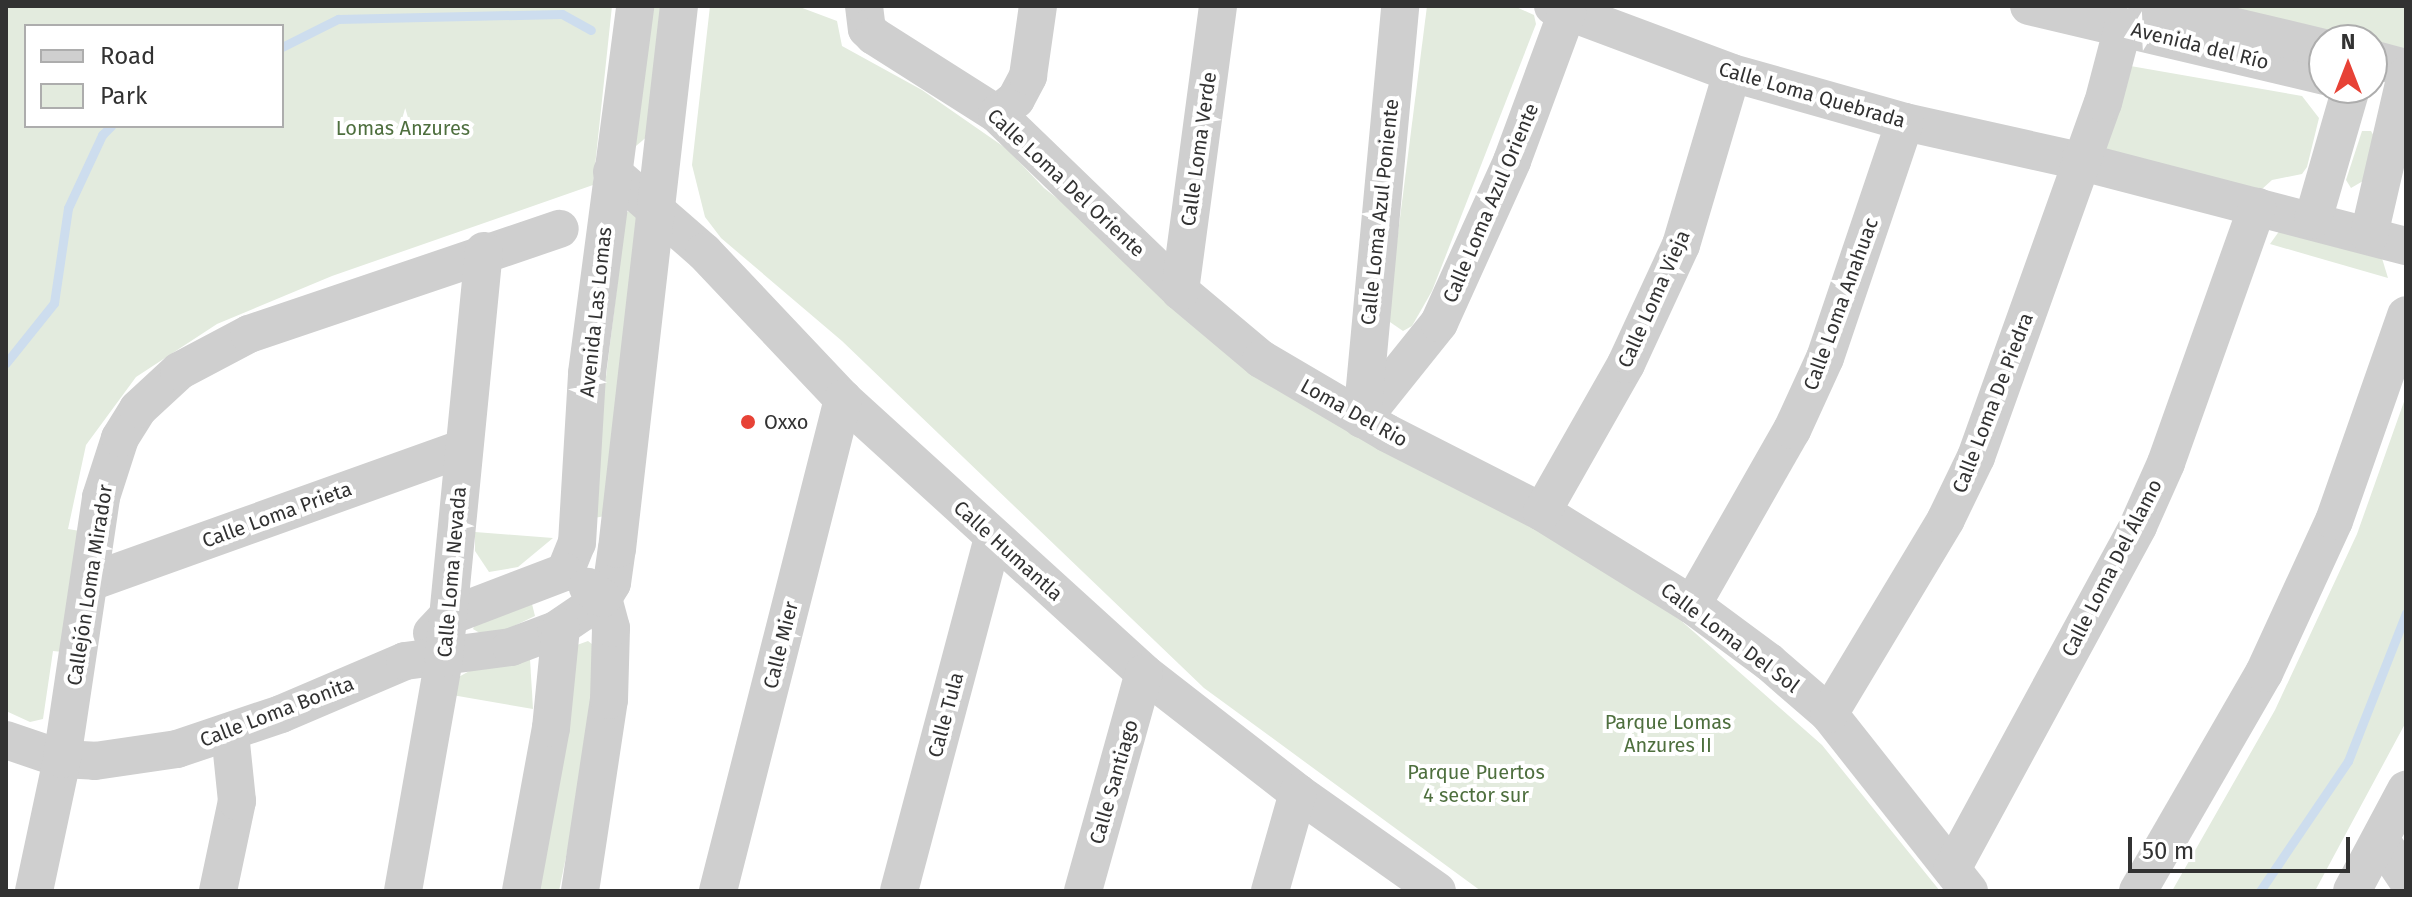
<!DOCTYPE html>
<html>
<head>
<meta charset="utf-8">
<style>
	body { margin:0 }
	#map { position:relative; width:2412px; height:897px; overflow:hidden; background:#fff; font-family:"Fira Sans",sans-serif }
	div>[style] { position:absolute }
	.green>* { inset:0; background:#e3ebde }
	.stream>* { height:9px; margin:-4.5px; padding:0 4.5px; transform-origin:4.5px; border-radius:4.5px; background:#cdddee }
	.minor>* { height:38px; margin:-19px; padding:0 19px; transform-origin:19px; border-radius:19px; background:#cfcfcf }
	.dots>* { width:22px; height:22px; translate:-50% -50%; box-sizing:border-box; border:4px solid #fff; border-radius:50% }
	span { translate:-50% -50%; white-space:nowrap; text-align:center; line-height:1.15; -webkit-text-stroke:8px #fff; paint-order:stroke }
	.street-label { font-size:20px; color:#323232 }
	.park-label { font-size:20px; color:#4e6f3e }
	.poi-label { font-size:20px; color:#323232 }
	.left { translate:0 -50%; text-align:left }
	.frame { position:absolute; inset:0; border:8px solid #323232; pointer-events:none }
	.legend { position:absolute; left:24px; top:24px; width:260px; height:104px; box-sizing:border-box; background:#fff; border:2px solid #adadad; margin:0; padding:10px 14px; list-style:none; font-size:24px; color:#323232 }
	.legend li { display:flex; align-items:center; gap:16px; height:40px }
	.legend b { width:40px; border:2px solid #adadad }
	.north { position:absolute; left:2308px; top:24px; width:80px; height:80px; box-sizing:border-box; background:#fff; border:2px solid #adadad; border-radius:50%; rotate:0deg; font-size:22px; font-weight:700; line-height:32px; text-align:center; color:#323232 }
	.north::after { content:''; display:block; margin:auto; width:28px; height:36px; background:#e74236; clip-path:polygon(50% 0,100% 100%,50% 72%,0 100%) }
	.scale { position:absolute; left:2128px; top:837px; width:222px; height:36px; box-sizing:border-box; border:4px solid #323232; border-top:0; padding-left:10px; font-size:24px; line-height:28px; white-space:nowrap; color:#323232; -webkit-text-stroke:6px #fff; paint-order:stroke }
</style>
</head>
<body>
<div id="map">
	<div class="green">
		<div style="clip-path:polygon(evenodd,6px 6px,612px 6px,593px 185px,332px 276px,217px 324px,136px 377px,86px 445px,68px 529px,80px 531px,63px 652px,53px 651px,43px 719px,30px 722px,6px 711px,6px 6px,26px 26px,282px 26px,282px 126px,26px 126px,26px 26px)"></div>
		<div style="clip-path:polygon(646px 6px,666px 6px,649px 135px,636px 146px,632px 142px)"></div>
		<div style="clip-path:polygon(710px 6px,797px 6px,837px 21px,842px 46px,922px 90px,1007px 149px,1044px 188px,1121px 249px,1669px 610px,1822px 745px,1940px 891px,1481px 891px,1204px 688px,842px 341px,721px 238px,705px 217px,692px 165px)"></div>
		<div style="clip-path:polygon(1427px 6px,1514px 6px,1534px 15px,1536px 24px,1432px 291px,1412px 326px,1403px 331px,1387px 320px)"></div>
		<div style="clip-path:polygon(2218px 6px,2406px 6px,2406px 52px,2372px 40px)"></div>
		<div style="clip-path:polygon(2119px 64px,2302px 96px,2319px 118px,2307px 167px,2302px 174px,2272px 180px,2251px 199px,2128px 167px,2101px 144px)"></div>
		<div style="clip-path:polygon(2362px 131px,2371px 131px,2375px 138px,2363px 181px,2351px 188px,2346px 180px)"></div>
		<div style="clip-path:polygon(632px 209px,638px 214px,605px 516px,594px 518px,590px 508px,626px 213px)"></div>
		<div style="clip-path:polygon(2280px 230px,2381px 255px,2388px 278px,2270px 244px)"></div>
		<div style="clip-path:polygon(2406px 396px,2406px 722px,2315px 891px,2172px 891px,2275px 710px,2357px 534px)"></div>
		<div style="clip-path:polygon(475px 532px,553px 538px,518px 567px,489px 572px,475px 551px)"></div>
		<div style="clip-path:polygon(531px 600px,535px 616px,488px 638px,473px 629px,479px 615px)"></div>
		<div style="clip-path:polygon(588px 641px,597px 648px,578px 798px,559px 891px,535px 891px,577px 645px)"></div>
		<div style="clip-path:polygon(530px 659px,533px 709px,452px 695px,455px 679px,473px 669px)"></div>
	</div>
	<div class="stream">
		<div style="left:282px;top:47px;width:63px;rotate:-26.6deg"></div>
		<div style="left:338px;top:19px;width:224px;rotate:-1.3deg"></div>
		<div style="left:562px;top:14px;width:33px;rotate:29deg"></div>
		<div style="left:6px;top:363px;width:77px;rotate:-51.3deg"></div>
		<div style="left:54px;top:303px;width:96px;rotate:-81.6deg"></div>
		<div style="left:68px;top:208px;width:81px;rotate:-65deg"></div>
		<div style="left:102px;top:135px;width:13px;rotate:-45deg"></div>
		<div style="left:2260px;top:891px;width:157px;rotate:-55.9deg"></div>
		<div style="left:2348px;top:761px;width:159px;rotate:-68.6deg"></div>
	</div>
	<div class="minor">
		<div style="left:864px;top:6px;width:23px;rotate:83deg"></div>
		<div style="left:867px;top:29px;width:10px;rotate:45deg"></div>
		<div style="left:874px;top:36px;width:146px;rotate:32.4deg"></div>
		<div style="left:997px;top:114px;width:255px;rotate:44deg"></div>
		<div style="left:1180px;top:291px;width:106px;rotate:40deg"></div>
		<div style="left:1261px;top:359px;width:146px;rotate:30.4deg"></div>
		<div style="left:1387px;top:433px;width:174px;rotate:27deg"></div>
		<div style="left:1542px;top:512px;width:176px;rotate:31.8deg"></div>
		<div style="left:1692px;top:605px;width:96px;rotate:36.5deg"></div>
		<div style="left:1769px;top:662px;width:79px;rotate:40.9deg"></div>
		<div style="left:1829px;top:714px;width:226px;rotate:51.7deg"></div>
		<div style="left:1553px;top:6px;width:191px;rotate:20.5deg"></div>
		<div style="left:1732px;top:73px;width:180px;rotate:15.8deg"></div>
		<div style="left:1905px;top:122px;width:178px;rotate:12.6deg"></div>
		<div style="left:2079px;top:161px;width:338px;rotate:14.6deg"></div>
		<div style="left:2029px;top:6px;width:303px;rotate:13.3deg"></div>
		<div style="left:2147px;top:6px;width:182px;rotate:13.3deg"></div>
		<div style="left:2372px;top:59px;width:35px;rotate:15deg"></div>
		<div style="left:997px;top:114px;width:24px;rotate:-38deg"></div>
		<div style="left:1016px;top:99px;width:26px;rotate:-62deg"></div>
		<div style="left:1028px;top:76px;width:71px;rotate:-81.9deg"></div>
		<div style="left:612px;top:172px;width:122px;rotate:41deg"></div>
		<div style="left:704px;top:252px;width:202px;rotate:46.6deg"></div>
		<div style="left:843px;top:399px;width:407px;rotate:42.3deg"></div>
		<div style="left:1144px;top:673px;width:195px;rotate:37.9deg"></div>
		<div style="left:1298px;top:793px;width:170px;rotate:35.2deg"></div>
		<div style="left:2313px;top:220px;width:137px;rotate:-73.9deg"></div>
		<div style="left:2369px;top:235px;width:164px;rotate:-77deg"></div>
		<div style="left:1180px;top:291px;width:288px;rotate:-82.4deg"></div>
		<div style="left:1362px;top:419px;width:123px;rotate:-51.3deg"></div>
		<div style="left:1439px;top:323px;width:178px;rotate:-65.7deg"></div>
		<div style="left:1512px;top:161px;width:159px;rotate:-69.7deg"></div>
		<div style="left:1362px;top:419px;width:415px;rotate:-84.7deg"></div>
		<div style="left:1542px;top:512px;width:170px;rotate:-60.4deg"></div>
		<div style="left:1626px;top:364px;width:131px;rotate:-65.2deg"></div>
		<div style="left:1681px;top:245px;width:179px;rotate:-73.5deg"></div>
		<div style="left:565px;top:572px;width:31px;rotate:-68deg"></div>
		<div style="left:577px;top:543px;width:170px;rotate:-86.6deg"></div>
		<div style="left:587px;top:373px;width:370px;rotate:-82.5deg"></div>
		<div style="left:90px;top:582px;width:397px;rotate:-19.7deg"></div>
		<div style="left:1692px;top:605px;width:202px;rotate:-60.3deg"></div>
		<div style="left:1792px;top:430px;width:79px;rotate:-65.4deg"></div>
		<div style="left:1825px;top:358px;width:249px;rotate:-71.3deg"></div>
		<div style="left:432px;top:633px;width:22px;rotate:-47deg"></div>
		<div style="left:447px;top:617px;width:126px;rotate:-20.9deg"></div>
		<div style="left:1829px;top:714px;width:227px;rotate:-59deg"></div>
		<div style="left:1946px;top:519px;width:69px;rotate:-64.2deg"></div>
		<div style="left:1976px;top:457px;width:376px;rotate:-70.3deg"></div>
		<div style="left:2103px;top:103px;width:79px;rotate:-75.3deg"></div>
		<div style="left:6px;top:740px;width:59px;rotate:18.7deg"></div>
		<div style="left:62px;top:759px;width:33px;rotate:3deg"></div>
		<div style="left:95px;top:761px;width:83px;rotate:-8.3deg"></div>
		<div style="left:177px;top:749px;width:110px;rotate:-18.6deg"></div>
		<div style="left:281px;top:714px;width:135px;rotate:-23.1deg"></div>
		<div style="left:405px;top:661px;width:107px;rotate:-7.5deg"></div>
		<div style="left:511px;top:647px;width:48px;rotate:-20.7deg"></div>
		<div style="left:556px;top:630px;width:57px;rotate:-34.2deg"></div>
		<div style="left:603px;top:598px;width:17px;rotate:-59deg"></div>
		<div style="left:612px;top:583px;width:34px;rotate:-82deg"></div>
		<div style="left:617px;top:549px;width:547px;rotate:-83.49deg"></div>
		<div style="left:2382px;top:842px;width:43px;rotate:56.3deg"></div>
		<div style="left:1952px;top:869px;width:390px;rotate:-61.5deg"></div>
		<div style="left:2138px;top:526px;width:69px;rotate:-66deg"></div>
		<div style="left:2166px;top:463px;width:272px;rotate:-70.4deg"></div>
		<div style="left:34px;top:891px;width:135px;rotate:-78deg"></div>
		<div style="left:62px;top:759px;width:265px;rotate:-81.5deg"></div>
		<div style="left:101px;top:497px;width:62px;rotate:-72.1deg"></div>
		<div style="left:120px;top:438px;width:34px;rotate:-58deg"></div>
		<div style="left:138px;top:409px;width:56px;rotate:-42.8deg"></div>
		<div style="left:179px;top:371px;width:79px;rotate:-27.9deg"></div>
		<div style="left:249px;top:334px;width:328px;rotate:-18.7deg"></div>
		<div style="left:218px;top:891px;width:92px;rotate:-78.1deg"></div>
		<div style="left:237px;top:801px;width:68px;rotate:-95.9deg"></div>
		<div style="left:403px;top:891px;width:237px;rotate:-80deg"></div>
		<div style="left:444px;top:658px;width:409px;rotate:-84.4deg"></div>
		<div style="left:521px;top:891px;width:166px;rotate:-79.6deg"></div>
		<div style="left:551px;top:728px;width:101px;rotate:-84.3deg"></div>
		<div style="left:580px;top:891px;width:193px;rotate:-81.4deg"></div>
		<div style="left:609px;top:700px;width:72px;rotate:-88.4deg"></div>
		<div style="left:611px;top:628px;width:31px;rotate:-105deg"></div>
		<div style="left:603px;top:598px;width:19px;rotate:-144deg"></div>
		<div style="left:718px;top:891px;width:508px;rotate:-75.74deg"></div>
		<div style="left:899px;top:891px;width:365px;rotate:-75.1deg"></div>
		<div style="left:1083px;top:891px;width:226px;rotate:-74.4deg"></div>
		<div style="left:1270px;top:891px;width:102px;rotate:-74.1deg"></div>
		<div style="left:2138px;top:891px;width:252px;rotate:-60deg"></div>
		<div style="left:2264px;top:673px;width:167px;rotate:-65.3deg"></div>
		<div style="left:2334px;top:521px;width:218px;rotate:-70.7deg"></div>
		<div style="left:2352px;top:891px;width:115px;rotate:-61.9deg"></div>
	</div>
	<div class="dots">
		<div style="left:748px;top:422px;background:#e74236"></div>
	</div>
	<div class="street-label">
		<span style="left:2200px;top:46px;rotate:14deg">Avenida del Río</span>
		<span style="left:1812px;top:95px;rotate:16deg">Calle Loma Quebrada</span>
		<span style="left:1199px;top:149px;rotate:-82deg">Calle Loma Verde</span>
		<span style="left:1066px;top:183px;rotate:43deg">Calle Loma Del Oriente</span>
		<span style="left:1491px;top:203px;rotate:-67deg">Calle Loma Azul Oriente</span>
		<span style="left:1380px;top:212px;rotate:-84deg">Calle Loma Azul Poniente</span>
		<span style="left:1654px;top:299px;rotate:-66deg">Calle Loma Vieja</span>
		<span style="left:1841px;top:304px;rotate:-70deg">Calle Loma Anahuac</span>
		<span style="left:596px;top:312px;rotate:-84deg">Avenida Las Lomas</span>
		<span style="left:1993px;top:403px;rotate:-69deg">Calle Loma De Piedra</span>
		<span style="left:1354px;top:413px;rotate:29deg">Loma Del Rio</span>
		<span style="left:277px;top:515px;rotate:-20deg">Calle Loma Prieta</span>
		<span style="left:1008px;top:551px;rotate:42deg">Calle Humantla</span>
		<span style="left:2112px;top:568px;rotate:-63deg">Calle Loma Del Álamo</span>
		<span style="left:452px;top:572px;rotate:-85deg">Calle Loma Nevada</span>
		<span style="left:90px;top:585px;rotate:-81deg">Callejón Loma Mirador</span>
		<span style="left:1730px;top:638px;rotate:37deg">Calle Loma Del Sol</span>
		<span style="left:781px;top:645px;rotate:-76deg">Calle Mier</span>
		<span style="left:277px;top:712px;rotate:-21deg">Calle Loma Bonita</span>
		<span style="left:946px;top:715px;rotate:-75deg">Calle Tula</span>
		<span style="left:1114px;top:782px;rotate:-74deg">Calle Santiago</span>
	</div>
	<div class="park-label">
		<span style="left:403px;top:128px">Lomas Anzures</span>
		<span style="left:1668px;top:734px">Parque Lomas<br>Anzures II</span>
		<span style="left:1476px;top:784px">Parque Puertos<br>4 sector sur</span>
	</div>
	<div class="poi-label">
		<span class="left" style="left:764px;top:422px">Oxxo</span>
	</div>
	<div class="frame"></div>
	<ul class="legend">
	<li><b style="height:10px;background:#cfcfcf"></b>Road</li>
	<li><b style="height:22px;background:#e3ebde"></b>Park</li>
	</ul>
	<div class="north">N</div>
	<div class="scale">50 m</div>
</div>
</body>
</html>
